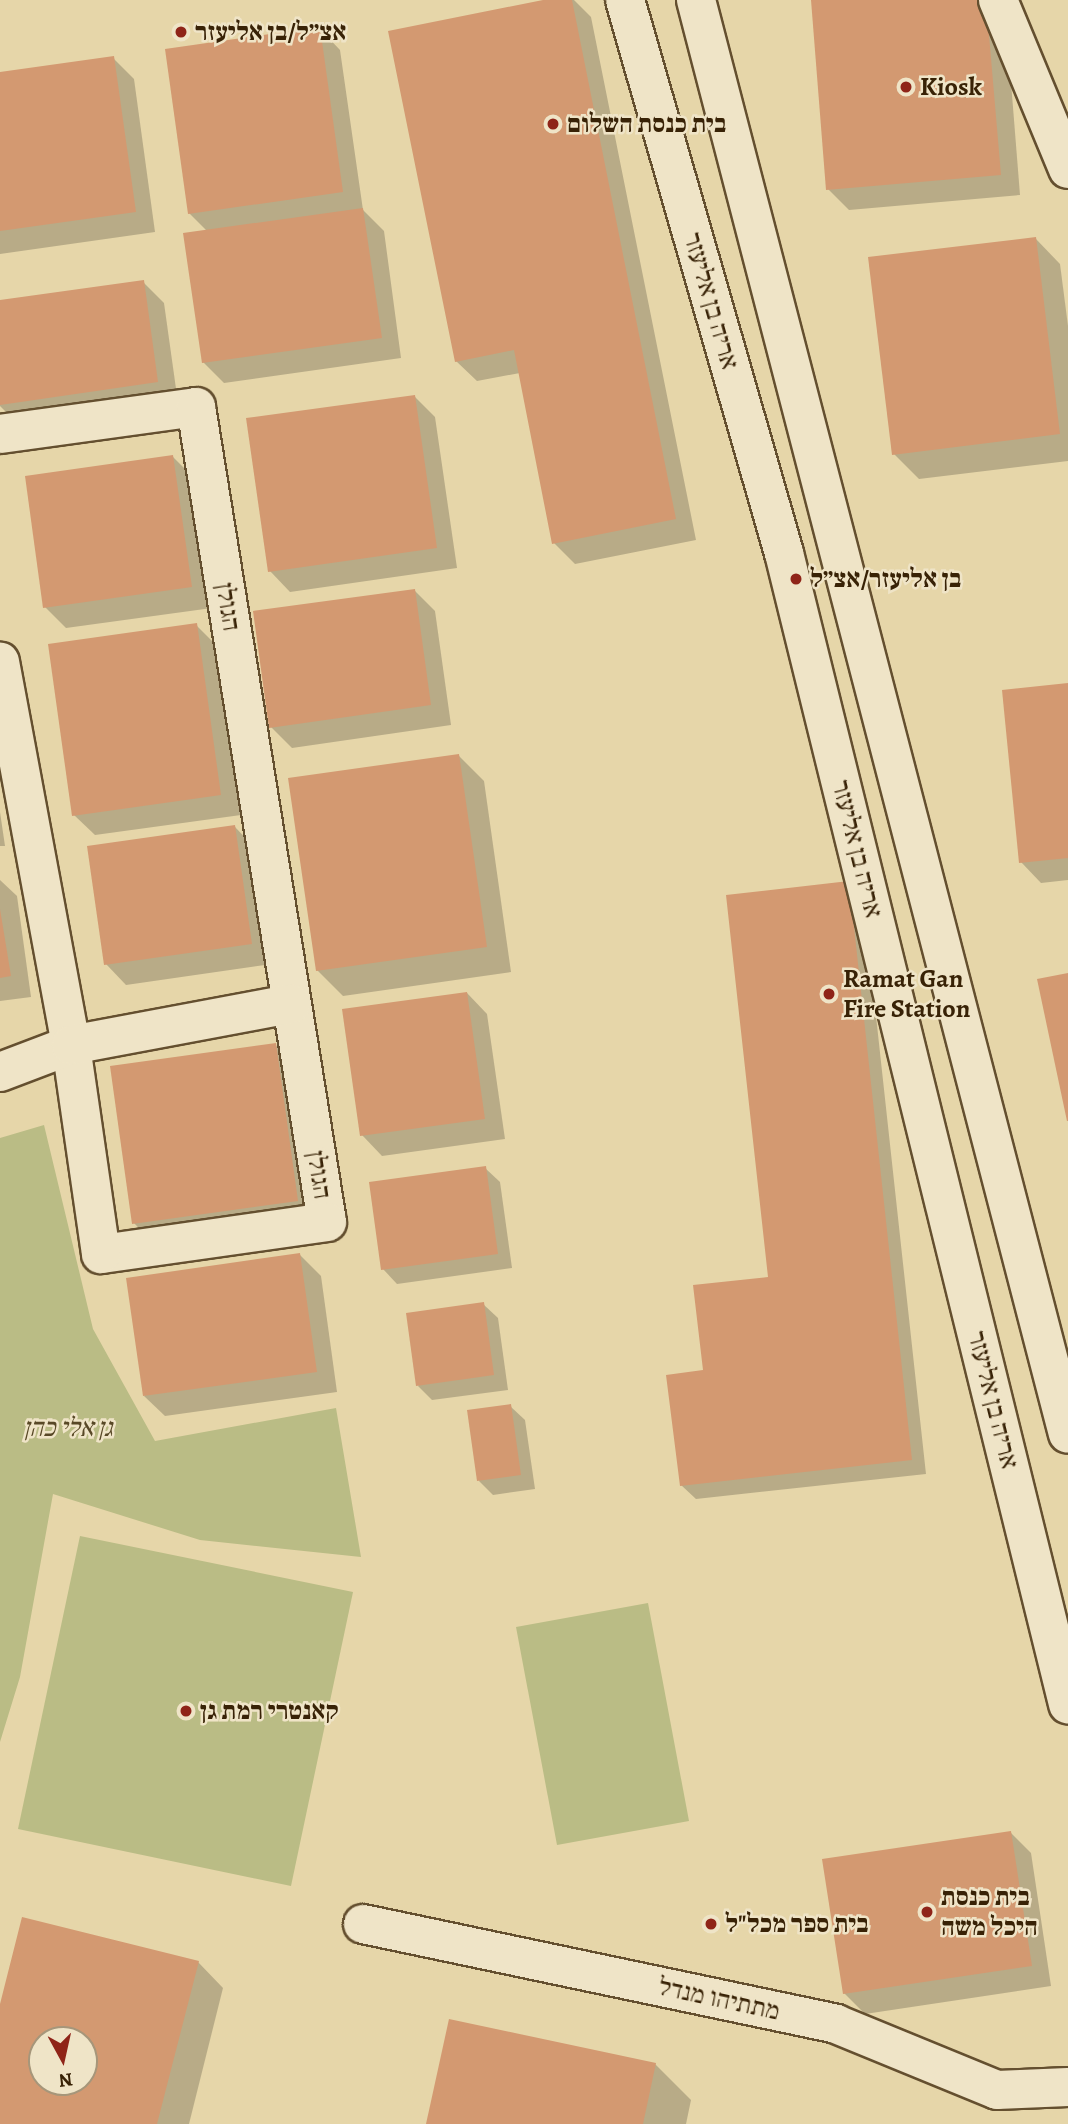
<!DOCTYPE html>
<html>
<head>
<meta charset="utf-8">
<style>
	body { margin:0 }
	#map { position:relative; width:1068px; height:2124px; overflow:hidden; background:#e6d6a9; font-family:Alegreya,"Frank Ruhl Libre",serif }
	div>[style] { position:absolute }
	.green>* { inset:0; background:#babc85 }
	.shadow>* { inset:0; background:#0003 }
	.building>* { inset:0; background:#d39971 }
	.roads { filter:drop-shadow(2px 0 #644f2f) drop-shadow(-2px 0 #644f2f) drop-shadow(0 2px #644f2f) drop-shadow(0 -2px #644f2f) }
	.minor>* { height:38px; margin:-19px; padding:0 19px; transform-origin:19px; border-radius:19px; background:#efe4c7 }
	.dots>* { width:19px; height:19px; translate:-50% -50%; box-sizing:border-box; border:4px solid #efe4c7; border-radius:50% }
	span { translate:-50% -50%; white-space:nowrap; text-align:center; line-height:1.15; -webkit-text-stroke:5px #efe4c7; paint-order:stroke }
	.poi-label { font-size:26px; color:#382206; font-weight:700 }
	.left { translate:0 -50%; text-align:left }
	.street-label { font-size:26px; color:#382206 }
	.park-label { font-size:26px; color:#584826; font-style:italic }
	.north { position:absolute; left:28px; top:2026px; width:70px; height:70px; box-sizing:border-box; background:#efe4c7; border:2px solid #a6967a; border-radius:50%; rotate:172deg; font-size:19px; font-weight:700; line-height:28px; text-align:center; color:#382206 }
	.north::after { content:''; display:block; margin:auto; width:24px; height:32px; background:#8f2418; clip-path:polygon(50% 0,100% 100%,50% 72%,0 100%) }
</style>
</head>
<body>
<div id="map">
	<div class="green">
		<div style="clip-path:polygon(44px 1125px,93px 1329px,155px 1441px,336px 1408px,361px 1557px,200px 1540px,53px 1494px,20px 1677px,0 1742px,0 1138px)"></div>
		<div style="clip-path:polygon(80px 1536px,353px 1592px,291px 1886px,18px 1829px)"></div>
		<div style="clip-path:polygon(648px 1603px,689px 1821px,557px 1845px,516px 1627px)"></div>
	</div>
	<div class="shadow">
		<div style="clip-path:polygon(552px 0,574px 0,591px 17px,696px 540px,575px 564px,554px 543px,520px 373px,477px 381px,456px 361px)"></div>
		<div style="clip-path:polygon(821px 0,1005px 7px,1020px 195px,849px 210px,828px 189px)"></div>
		<div style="clip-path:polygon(320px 29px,340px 50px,363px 210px,384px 231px,401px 358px,224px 383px,203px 362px,208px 232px,189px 213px)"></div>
		<div style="clip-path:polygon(113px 58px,134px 79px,155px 232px,0 254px,0 74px)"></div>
		<div style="clip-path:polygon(1035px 238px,1060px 264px,1068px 326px,1068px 461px,919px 479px,894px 454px)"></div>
		<div style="clip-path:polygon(143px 282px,164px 303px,178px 403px,19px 425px,0 406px,0 302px)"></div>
		<div style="clip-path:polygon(415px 397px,435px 417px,457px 568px,290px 592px,270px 571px)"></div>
		<div style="clip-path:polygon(173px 457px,194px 478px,212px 608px,66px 628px,45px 607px)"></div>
		<div style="clip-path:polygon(414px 590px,435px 611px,451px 725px,292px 748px,271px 727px)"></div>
		<div style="clip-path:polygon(196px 625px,217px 646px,241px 815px,95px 835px,74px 815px)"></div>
		<div style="clip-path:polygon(1068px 685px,1068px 880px,1041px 883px,1021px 862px)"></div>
		<div style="clip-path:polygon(459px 756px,484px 781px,511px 972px,343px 996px,317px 970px)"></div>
		<div style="clip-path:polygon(0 812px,5px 846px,0 846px)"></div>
		<div style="clip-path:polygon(235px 827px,255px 848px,272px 964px,126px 985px,106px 964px)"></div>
		<div style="clip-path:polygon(0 880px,17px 896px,31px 997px,0 1001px)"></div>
		<div style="clip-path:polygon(728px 897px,863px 897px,926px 1474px,696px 1499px,681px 1485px,705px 1372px,770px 1278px)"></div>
		<div style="clip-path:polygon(467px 993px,487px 1014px,505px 1139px,382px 1156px,362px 1135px)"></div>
		<div style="clip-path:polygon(275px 1045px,296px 1065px,318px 1221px,154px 1244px,134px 1223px)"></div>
		<div style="clip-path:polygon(485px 1168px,500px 1182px,512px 1268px,397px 1284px,383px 1269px)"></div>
		<div style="clip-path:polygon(300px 1255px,321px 1276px,337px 1392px,165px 1416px,144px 1396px)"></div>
		<div style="clip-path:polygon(483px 1304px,498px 1318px,508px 1390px,432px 1400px,418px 1386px)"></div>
		<div style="clip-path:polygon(510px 1406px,525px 1420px,535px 1489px,493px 1495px,479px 1481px)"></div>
		<div style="clip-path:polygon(1011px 1833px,1031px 1853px,1051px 1986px,865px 2014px,844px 1993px)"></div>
		<div style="clip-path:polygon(evenodd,198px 1962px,223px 1988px,189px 2124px,0 2124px,0 2011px,198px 1962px,42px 2040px,84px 2040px,84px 2082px,42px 2082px,42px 2040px)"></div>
		<div style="clip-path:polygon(655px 2064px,691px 2100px,686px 2124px,427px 2124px)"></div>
	</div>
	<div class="building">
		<div style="clip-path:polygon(543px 0,572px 0,676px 519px,552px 544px,514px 350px,455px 362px,388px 31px)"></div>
		<div style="clip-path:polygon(811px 0,986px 0,1001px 175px,826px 190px)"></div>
		<div style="clip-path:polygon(320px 27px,343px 192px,188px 214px,165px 49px)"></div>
		<div style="clip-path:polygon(114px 56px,136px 212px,0 231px,0 72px)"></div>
		<div style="clip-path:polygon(363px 208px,382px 338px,202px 363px,183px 233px)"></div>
		<div style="clip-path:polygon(1036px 237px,1060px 434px,892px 455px,868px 257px)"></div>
		<div style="clip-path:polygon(144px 280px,158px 382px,0 405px,0 300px)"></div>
		<div style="clip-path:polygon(415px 395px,437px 548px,268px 572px,246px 418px)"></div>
		<div style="clip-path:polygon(173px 455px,192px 587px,43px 608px,25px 476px)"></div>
		<div style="clip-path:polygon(415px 589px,431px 705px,269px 728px,253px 611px)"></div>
		<div style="clip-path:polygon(197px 623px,221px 795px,72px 816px,48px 644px)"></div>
		<div style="clip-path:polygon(1068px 683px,1068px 858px,1019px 863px,1002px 690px)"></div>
		<div style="clip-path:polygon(459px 754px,487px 947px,316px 971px,288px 778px)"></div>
		<div style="clip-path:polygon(235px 825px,252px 944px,104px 965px,87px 846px)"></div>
		<div style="clip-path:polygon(849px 881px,912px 1460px,680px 1486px,666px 1375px,703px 1370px,693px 1285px,768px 1277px,726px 895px)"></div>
		<div style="clip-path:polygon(0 909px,11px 976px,0 978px)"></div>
		<div style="clip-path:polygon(1068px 973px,1068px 1121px,1067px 1121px,1037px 979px)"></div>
		<div style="clip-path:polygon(467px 992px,485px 1119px,360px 1136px,342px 1009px)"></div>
		<div style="clip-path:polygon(276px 1043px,298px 1201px,132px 1224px,110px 1066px)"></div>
		<div style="clip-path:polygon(486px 1166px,498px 1254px,381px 1270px,369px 1182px)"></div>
		<div style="clip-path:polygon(300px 1253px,317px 1372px,143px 1396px,126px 1278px)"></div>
		<div style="clip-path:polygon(484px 1302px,494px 1375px,416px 1386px,406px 1313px)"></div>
		<div style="clip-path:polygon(511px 1404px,521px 1475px,477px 1481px,467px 1410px)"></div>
		<div style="clip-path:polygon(1011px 1831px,1032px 1966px,843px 1994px,822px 1859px)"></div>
		<div style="clip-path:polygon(evenodd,22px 1917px,199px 1961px,157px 2124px,0 2124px,0 2004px,22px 1917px,42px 2040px,84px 2040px,84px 2082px,42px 2082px,42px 2040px)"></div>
		<div style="clip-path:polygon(449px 2019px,656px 2063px,643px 2124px,426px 2124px)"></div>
	</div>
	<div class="roads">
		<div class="minor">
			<div style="left:625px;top:0;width:575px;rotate:73.96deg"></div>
			<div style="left:784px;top:553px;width:1186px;rotate:76.14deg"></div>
			<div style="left:696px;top:0;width:1481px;rotate:75.46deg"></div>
			<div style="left:998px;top:0;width:183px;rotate:67.5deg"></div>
			<div style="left:0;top:434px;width:198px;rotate:-7.8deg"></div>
			<div style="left:196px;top:407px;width:825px;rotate:80.87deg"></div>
			<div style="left:327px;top:1222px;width:228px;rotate:171.9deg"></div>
			<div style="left:101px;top:1254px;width:211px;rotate:-98.2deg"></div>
			<div style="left:71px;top:1045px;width:390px;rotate:-100.5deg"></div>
			<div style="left:0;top:1072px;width:76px;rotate:-20.8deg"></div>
			<div style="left:71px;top:1045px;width:224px;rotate:-10.6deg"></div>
			<div style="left:363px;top:1924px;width:483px;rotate:11.9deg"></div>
			<div style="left:836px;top:2024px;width:174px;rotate:22.3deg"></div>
			<div style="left:997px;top:2090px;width:71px;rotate:-2.4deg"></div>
		</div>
	</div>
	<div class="dots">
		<div style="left:181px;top:32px;background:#8f2418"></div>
		<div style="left:906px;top:87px;background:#8f2418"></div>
		<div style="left:553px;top:124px;background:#8f2418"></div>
		<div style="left:796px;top:579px;background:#8f2418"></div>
		<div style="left:829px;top:994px;background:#8f2418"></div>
		<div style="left:186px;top:1711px;background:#8f2418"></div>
		<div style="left:927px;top:1912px;background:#8f2418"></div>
		<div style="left:711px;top:1924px;background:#8f2418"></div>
	</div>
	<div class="poi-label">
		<span class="left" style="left:195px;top:32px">אצ״ל/בן אליעזר</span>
		<span class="left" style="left:920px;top:87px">Kiosk</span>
		<span class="left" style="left:567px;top:124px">בית כנסת השלום</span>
		<span class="left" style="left:810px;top:579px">בן אליעזר/אצ״ל</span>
		<span class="left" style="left:843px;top:994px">Ramat Gan<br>Fire Station</span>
		<span class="left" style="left:200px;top:1711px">קאנטרי רמת גן</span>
		<span class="left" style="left:941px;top:1912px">בית כנסת<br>היכל משה</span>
		<span class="left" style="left:725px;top:1924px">בית ספר מכל"ל</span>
	</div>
	<div class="street-label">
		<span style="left:711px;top:301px;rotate:74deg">אריה בן אליעזר</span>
		<span style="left:228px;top:607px;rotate:81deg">הגולן</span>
		<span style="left:857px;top:849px;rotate:76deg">אריה בן אליעזר</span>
		<span style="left:319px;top:1175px;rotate:81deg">הגולן</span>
		<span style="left:993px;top:1400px;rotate:76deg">אריה בן אליעזר</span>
		<span style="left:719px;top:1999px;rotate:12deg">מתתיהו מנדל</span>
	</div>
	<div class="park-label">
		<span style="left:68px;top:1428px">גן אלי כהן</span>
	</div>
	<div class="north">N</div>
</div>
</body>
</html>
